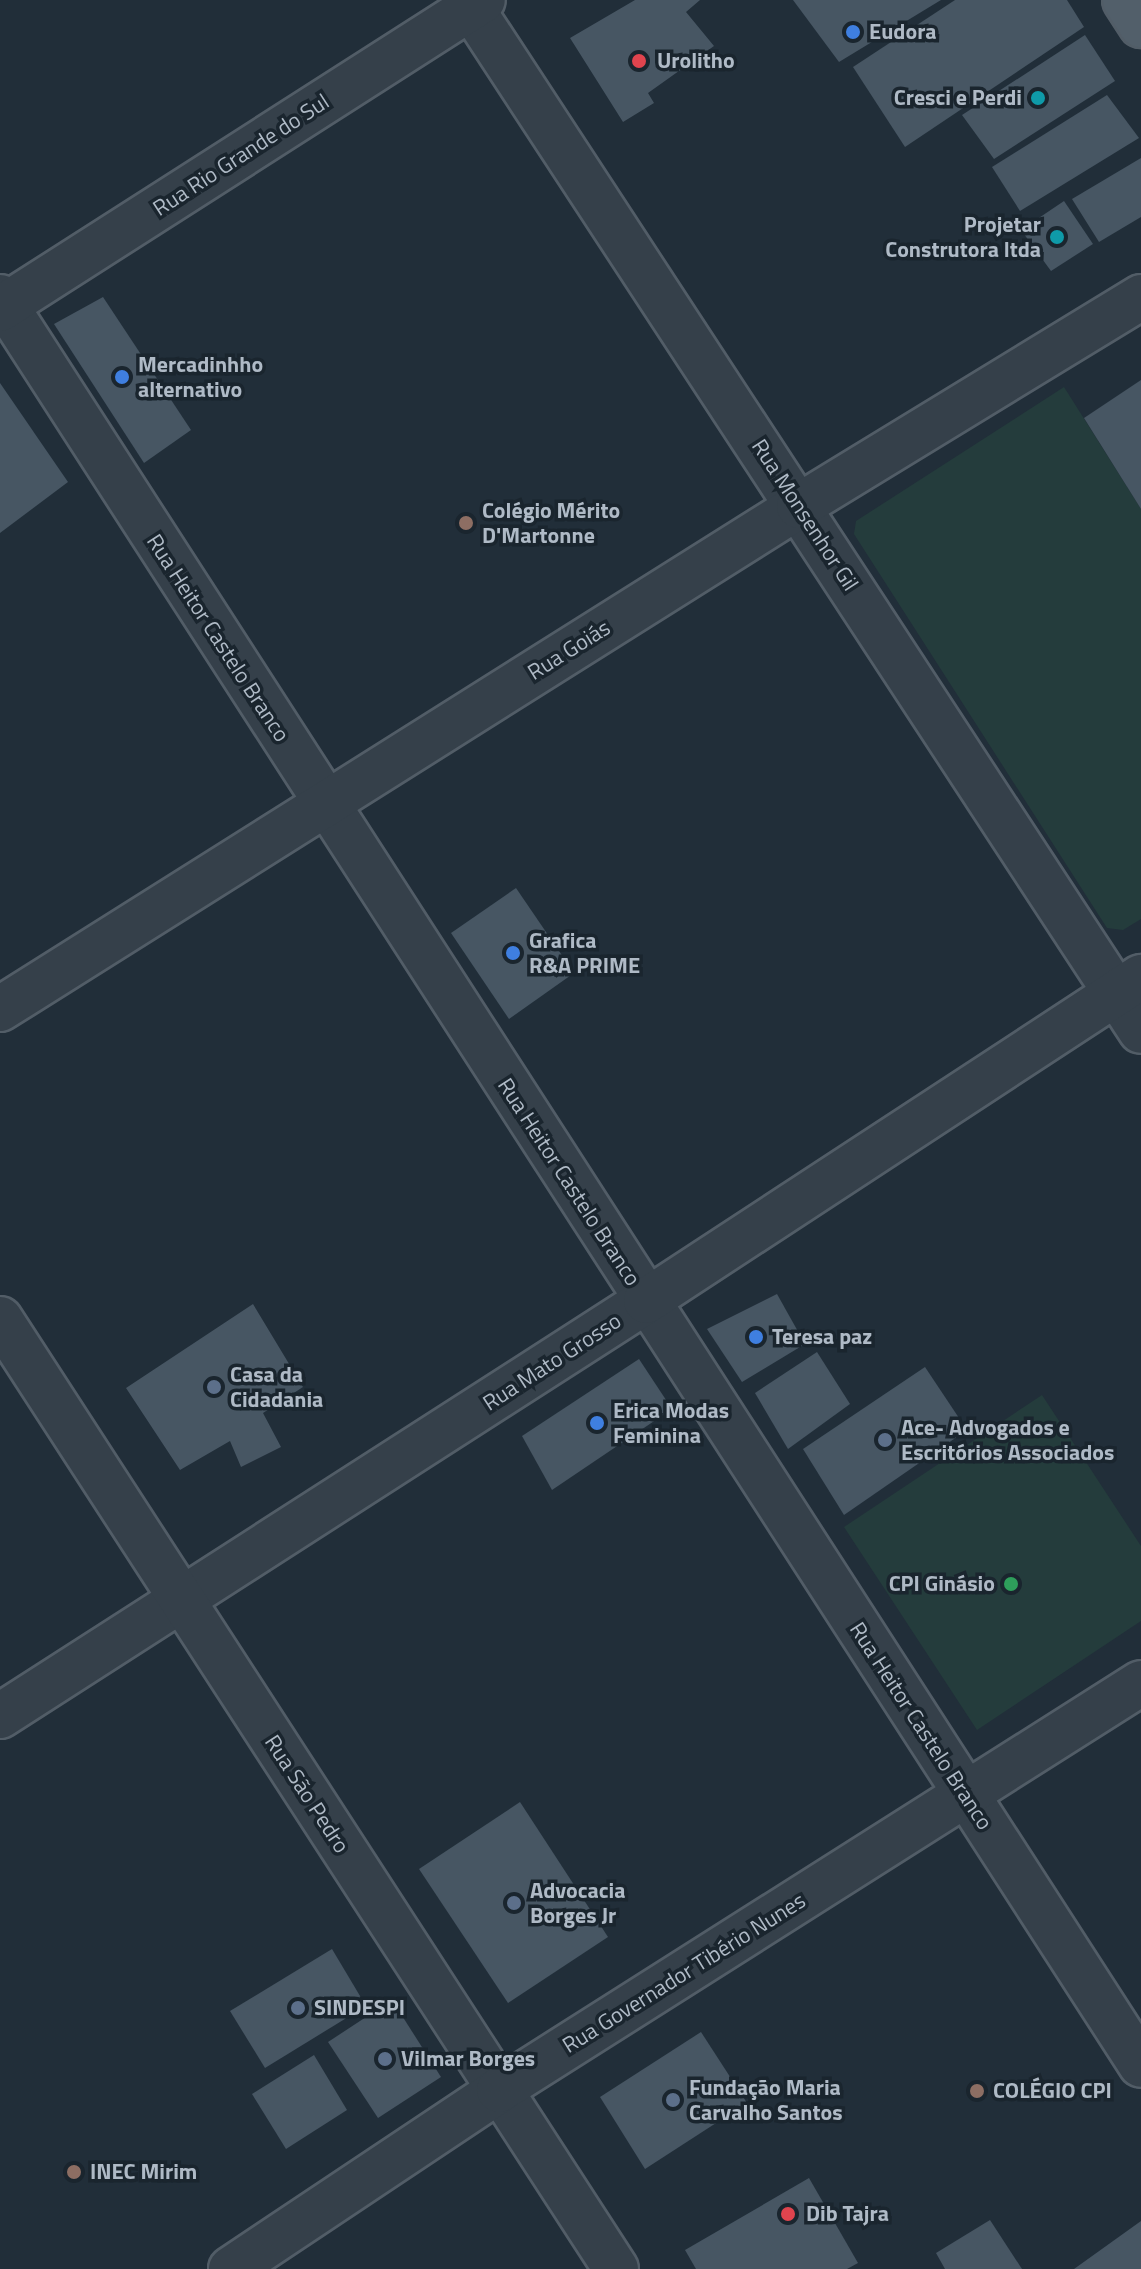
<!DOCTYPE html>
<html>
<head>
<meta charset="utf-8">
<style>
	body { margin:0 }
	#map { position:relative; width:1141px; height:2269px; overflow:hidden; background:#212e39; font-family:"Titillium Web",sans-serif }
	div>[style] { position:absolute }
	.green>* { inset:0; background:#243c3c }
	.building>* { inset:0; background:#475663 }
	.roads { filter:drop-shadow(2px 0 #525d67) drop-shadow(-2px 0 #525d67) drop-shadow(0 2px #525d67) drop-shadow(0 -2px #525d67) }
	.minor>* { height:44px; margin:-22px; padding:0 22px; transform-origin:22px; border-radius:22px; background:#35404a }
	.tertiary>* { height:44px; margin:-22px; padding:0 22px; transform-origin:22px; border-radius:22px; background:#35404a }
	.primary>* { height:44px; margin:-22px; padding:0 22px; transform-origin:22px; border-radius:22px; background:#525f6a }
	.dots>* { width:22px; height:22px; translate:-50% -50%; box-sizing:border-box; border:4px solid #1a252e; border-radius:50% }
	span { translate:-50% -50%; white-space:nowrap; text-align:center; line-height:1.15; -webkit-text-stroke:7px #1a252e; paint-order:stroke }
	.poi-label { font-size:22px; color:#afbac6; font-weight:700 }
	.left { translate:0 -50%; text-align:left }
	.right { translate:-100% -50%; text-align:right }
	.street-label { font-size:22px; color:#afbac6 }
</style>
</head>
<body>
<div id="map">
	<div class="green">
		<div style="clip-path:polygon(1064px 387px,1141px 509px,1141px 919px,1123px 930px,1107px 928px,854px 534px,856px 521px)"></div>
		<div style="clip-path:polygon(1042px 1395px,1141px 1546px,1141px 1621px,977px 1730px,844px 1527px)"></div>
	</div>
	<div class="building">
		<div style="clip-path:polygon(635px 0,700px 0,686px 12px,714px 46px,648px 93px,654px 103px,623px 122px,570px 38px)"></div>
		<div style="clip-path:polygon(793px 0,941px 0,839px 62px)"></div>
		<div style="clip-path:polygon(955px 0,1067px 0,1084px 27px,905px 147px,853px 67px)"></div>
		<div style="clip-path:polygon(1085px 35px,1115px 81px,994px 159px,962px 115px)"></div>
		<div style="clip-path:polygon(1107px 95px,1139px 138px,1020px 211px,992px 167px)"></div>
		<div style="clip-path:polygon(1141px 158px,1141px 217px,1099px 242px,1072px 199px)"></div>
		<div style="clip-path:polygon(1064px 201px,1093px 244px,1051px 271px,1021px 230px)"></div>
		<div style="clip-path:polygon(103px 297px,191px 430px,144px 463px,54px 324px)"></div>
		<div style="clip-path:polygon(1141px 380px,1141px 509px,1084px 418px)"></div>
		<div style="clip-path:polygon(0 383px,68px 482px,0 533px)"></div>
		<div style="clip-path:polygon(516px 888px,574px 973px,509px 1019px,451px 933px)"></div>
		<div style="clip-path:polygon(777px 1294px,805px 1344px,742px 1382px,707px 1329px)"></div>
		<div style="clip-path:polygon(253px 1304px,303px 1387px,263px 1413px,281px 1447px,241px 1467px,230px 1441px,180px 1470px,126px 1388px)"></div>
		<div style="clip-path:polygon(817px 1352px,850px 1404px,788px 1449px,755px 1393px)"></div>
		<div style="clip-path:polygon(639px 1359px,672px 1409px,552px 1490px,522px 1436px)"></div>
		<div style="clip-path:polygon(925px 1367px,967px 1430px,844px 1515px,803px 1449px)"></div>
		<div style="clip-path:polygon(520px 1802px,608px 1937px,508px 2003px,419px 1869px)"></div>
		<div style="clip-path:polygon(332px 1949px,366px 2006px,265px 2068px,230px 2011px)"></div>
		<div style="clip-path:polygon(392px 2000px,441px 2077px,378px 2118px,328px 2042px)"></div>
		<div style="clip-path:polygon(701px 2032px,747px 2103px,645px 2169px,600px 2097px)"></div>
		<div style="clip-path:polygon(314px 2055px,347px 2110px,286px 2149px,252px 2094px)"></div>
		<div style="clip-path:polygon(809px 2178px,858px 2263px,847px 2269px,696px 2269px,685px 2250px)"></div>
		<div style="clip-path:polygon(990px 2220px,1022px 2269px,945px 2269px,936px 2253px)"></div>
		<div style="clip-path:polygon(1141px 2221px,1141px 2269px,1074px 2269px)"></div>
	</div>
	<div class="roads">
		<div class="minor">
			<div style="left:466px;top:0;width:1232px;rotate:56.79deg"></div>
			<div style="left:0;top:297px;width:2104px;rotate:57.16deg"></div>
			<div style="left:0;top:309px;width:573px;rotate:-32.61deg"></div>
			<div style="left:0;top:1716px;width:768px;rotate:-32.72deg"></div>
			<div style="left:646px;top:1301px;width:592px;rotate:-33.21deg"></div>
		</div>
		<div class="tertiary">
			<div style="left:0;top:1009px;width:944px;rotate:-32.19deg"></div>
			<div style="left:799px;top:506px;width:401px;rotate:-31.4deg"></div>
			<div style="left:0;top:1319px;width:1132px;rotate:57.04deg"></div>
			<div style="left:231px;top:2269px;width:322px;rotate:-33.7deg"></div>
			<div style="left:499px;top:2090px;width:760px;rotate:-32.37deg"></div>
		</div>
		<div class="primary">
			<div style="left:1125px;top:0;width:30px;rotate:57deg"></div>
		</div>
	</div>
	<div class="dots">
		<div style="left:853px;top:32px;background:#3f7fe0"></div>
		<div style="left:639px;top:61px;background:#e0444e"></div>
		<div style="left:1038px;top:98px;background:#0f9aa8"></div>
		<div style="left:1057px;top:237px;background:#0f9aa8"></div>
		<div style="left:122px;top:377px;background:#3f7fe0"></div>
		<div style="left:466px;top:523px;background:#8d6e63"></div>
		<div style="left:513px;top:953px;background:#3f7fe0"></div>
		<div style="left:756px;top:1337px;background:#3f7fe0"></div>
		<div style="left:214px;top:1387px;background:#5c6f8a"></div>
		<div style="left:597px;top:1423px;background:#3f7fe0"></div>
		<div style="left:885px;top:1440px;background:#5c6f8a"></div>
		<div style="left:1011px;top:1584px;background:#2e9e5b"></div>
		<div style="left:514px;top:1903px;background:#5c6f8a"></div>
		<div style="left:298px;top:2008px;background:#5c6f8a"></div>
		<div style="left:385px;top:2059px;background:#5c6f8a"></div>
		<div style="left:977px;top:2091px;background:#8d6e63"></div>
		<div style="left:673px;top:2100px;background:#5c6f8a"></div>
		<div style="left:74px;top:2172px;background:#8d6e63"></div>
		<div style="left:788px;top:2214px;background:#e0444e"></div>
	</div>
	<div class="poi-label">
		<span class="left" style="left:869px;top:32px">Eudora</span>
		<span class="left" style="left:657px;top:61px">Urolitho</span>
		<span class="right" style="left:1022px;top:98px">Cresci e Perdi</span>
		<span class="right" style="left:1041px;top:237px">Projetar<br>Construtora ltda</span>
		<span class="left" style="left:138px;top:377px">Mercadinhho<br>alternativo</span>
		<span class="left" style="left:482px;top:523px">Colégio Mérito<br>D'Martonne</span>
		<span class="left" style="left:529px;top:953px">Grafica<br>R&amp;A PRIME</span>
		<span class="left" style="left:772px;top:1337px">Teresa paz</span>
		<span class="left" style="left:230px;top:1387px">Casa da<br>Cidadania</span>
		<span class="left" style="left:613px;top:1423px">Erica Modas<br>Feminina</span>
		<span class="left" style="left:901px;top:1440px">Ace- Advogados e<br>Escritórios Associados</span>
		<span class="right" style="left:995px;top:1584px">CPI Ginásio</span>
		<span class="left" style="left:530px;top:1903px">Advocacia<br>Borges Jr</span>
		<span class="left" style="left:314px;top:2008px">SINDESPI</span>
		<span class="left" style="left:401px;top:2059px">Vilmar Borges</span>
		<span class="left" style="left:689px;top:2100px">Fundação Maria<br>Carvalho Santos</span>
		<span class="left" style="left:993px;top:2091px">COLÉGIO CPI</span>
		<span class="left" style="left:90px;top:2172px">INEC Mirim</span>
		<span class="left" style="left:806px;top:2214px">Dib Tajra</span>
	</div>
	<div class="street-label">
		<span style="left:241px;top:155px;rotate:-33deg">Rua Rio Grande do Sul</span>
		<span style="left:805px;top:515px;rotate:57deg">Rua Monsenhor Gil</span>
		<span style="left:218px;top:638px;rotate:57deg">Rua Heitor Castelo Branco</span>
		<span style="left:569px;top:650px;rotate:-32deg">Rua Goiás</span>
		<span style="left:569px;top:1182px;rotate:57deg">Rua Heitor Castelo Branco</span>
		<span style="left:552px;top:1362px;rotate:-33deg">Rua Mato Grosso</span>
		<span style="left:921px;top:1726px;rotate:57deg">Rua Heitor Castelo Branco</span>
		<span style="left:307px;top:1794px;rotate:57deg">Rua São Pedro</span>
		<span style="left:684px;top:1973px;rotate:-32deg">Rua Governador Tibério Nunes</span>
	</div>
</div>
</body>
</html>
